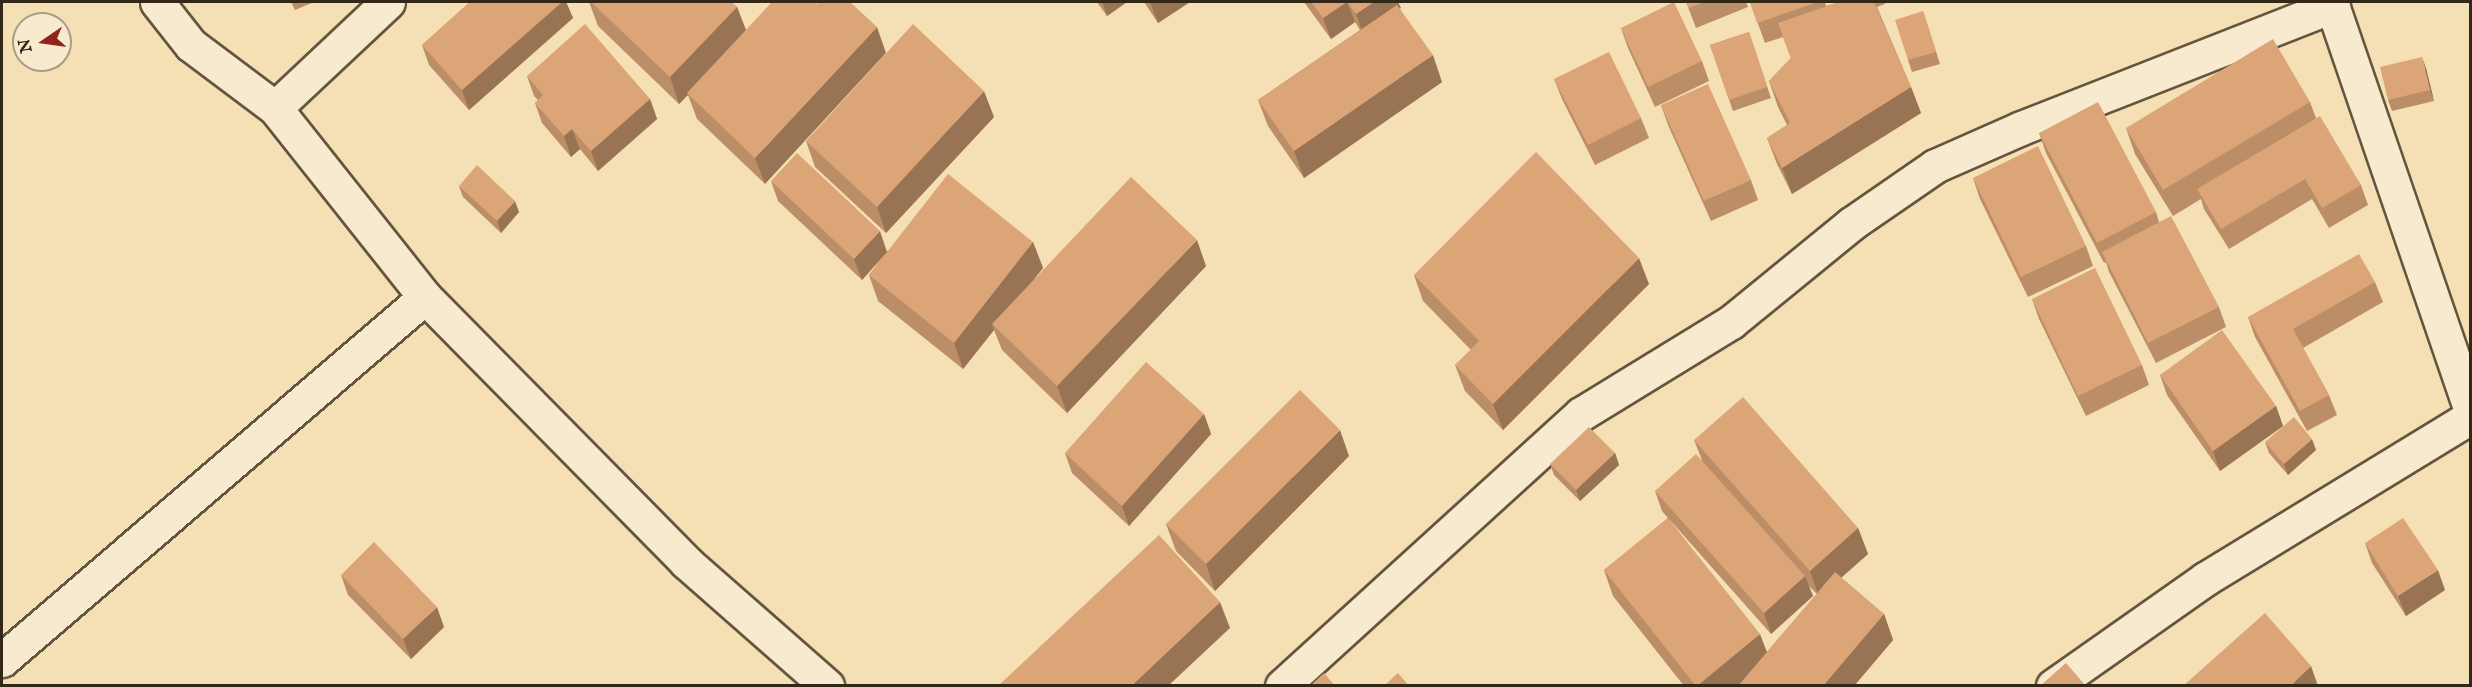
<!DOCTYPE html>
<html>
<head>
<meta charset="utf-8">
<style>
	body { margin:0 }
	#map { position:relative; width:2472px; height:687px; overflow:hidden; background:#f5dfb4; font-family:"IM FELL English",serif }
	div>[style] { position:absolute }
	.roads { filter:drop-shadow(2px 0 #64553e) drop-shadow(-2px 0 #64553e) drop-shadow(0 2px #64553e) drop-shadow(0 -2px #64553e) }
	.street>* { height:33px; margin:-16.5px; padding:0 16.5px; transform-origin:16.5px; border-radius:16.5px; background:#f8eace }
	.wall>* { inset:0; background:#bc8e67 }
	.shaded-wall>* { inset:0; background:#997454 }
	.building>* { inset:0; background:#dba578 }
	span { translate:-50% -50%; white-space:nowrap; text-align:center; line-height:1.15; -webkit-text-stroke:4.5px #f8eace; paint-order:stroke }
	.frame { position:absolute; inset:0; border:3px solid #332717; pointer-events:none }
	.north { position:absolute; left:12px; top:12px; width:60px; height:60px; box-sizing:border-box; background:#f8eace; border:2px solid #a99c85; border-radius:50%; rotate:257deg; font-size:16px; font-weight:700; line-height:24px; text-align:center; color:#332717 }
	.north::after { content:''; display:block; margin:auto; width:21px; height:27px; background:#8f2418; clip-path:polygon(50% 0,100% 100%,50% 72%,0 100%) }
</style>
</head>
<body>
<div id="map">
	<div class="roads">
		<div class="street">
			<div style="left:157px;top:2px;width:55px;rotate:51.7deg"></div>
			<div style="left:191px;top:45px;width:105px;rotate:36.9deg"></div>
			<div style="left:275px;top:108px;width:241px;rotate:51.6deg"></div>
			<div style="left:425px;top:297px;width:372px;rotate:45.4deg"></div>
			<div style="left:686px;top:562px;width:188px;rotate:41.3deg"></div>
			<div style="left:2331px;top:2px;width:430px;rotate:71.1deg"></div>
			<div style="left:275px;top:108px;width:155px;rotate:-43.2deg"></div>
			<div style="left:2px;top:660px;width:557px;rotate:-40.63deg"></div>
			<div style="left:1282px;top:686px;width:404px;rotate:-42.3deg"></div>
			<div style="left:1581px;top:414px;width:176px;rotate:-31.5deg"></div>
			<div style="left:1731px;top:322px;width:155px;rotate:-39.2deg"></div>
			<div style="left:1851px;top:224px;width:102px;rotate:-34.6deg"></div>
			<div style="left:1935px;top:166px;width:94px;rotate:-23.8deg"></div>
			<div style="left:2021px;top:128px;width:335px;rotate:-21.4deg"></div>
			<div style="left:2053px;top:686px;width:186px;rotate:-35.1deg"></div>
			<div style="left:2205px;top:579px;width:311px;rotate:-31.4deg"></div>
		</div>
	</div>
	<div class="wall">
		<div style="clip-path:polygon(291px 2px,314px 2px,295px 10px)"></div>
		<div style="clip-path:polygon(470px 2px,566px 2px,573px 18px,469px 110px,429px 65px,422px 45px)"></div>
		<div style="clip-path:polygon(589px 2px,731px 2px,737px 7px,746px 30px,765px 184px,697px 119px,688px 95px,679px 104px,598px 26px)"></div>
		<div style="clip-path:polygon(1097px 2px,1127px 2px,1107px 16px)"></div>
		<div style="clip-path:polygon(1144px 2px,1190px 2px,1158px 23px)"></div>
		<div style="clip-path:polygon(1304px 2px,1398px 2px,1400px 9px,1442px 82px,1304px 178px,1268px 126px,1258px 100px,1360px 30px,1355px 22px,1331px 39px)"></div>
		<div style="clip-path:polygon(1686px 2px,1746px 2px,1748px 7px,1696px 28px)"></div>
		<div style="clip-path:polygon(1750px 2px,1825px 2px,1826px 6px,1836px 3px,1835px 2px,1884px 2px,1885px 4px,1877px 7px,1911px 87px,1921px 113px,1792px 194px,1777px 164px,1767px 138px,1787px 125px,1778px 107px,1769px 81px,1791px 58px,1783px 37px,1765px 43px)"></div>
		<div style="clip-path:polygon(1923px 11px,1940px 64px,1912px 72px,1908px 60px)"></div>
		<div style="clip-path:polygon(1621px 28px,1702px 61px,1709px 81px,1655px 107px,1628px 48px)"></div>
		<div style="clip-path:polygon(1749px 32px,1771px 98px,1733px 111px,1710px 45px)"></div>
		<div style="clip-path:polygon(2426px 68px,2434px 101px,2392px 111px,2388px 100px)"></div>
		<div style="clip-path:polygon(527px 76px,650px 99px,657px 119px,598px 171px,580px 149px,571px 157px,542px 123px,535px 103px,538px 100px,534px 96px)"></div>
		<div style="clip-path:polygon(1554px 79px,1641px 118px,1649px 138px,1595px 165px,1562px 99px)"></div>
		<div style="clip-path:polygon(2310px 102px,2316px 118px,2361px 185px,2368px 205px,2329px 228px,2312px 199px,2229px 249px,2204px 209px,2201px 199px,2173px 216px,2135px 154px,2126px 128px)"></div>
		<div style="clip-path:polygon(1661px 105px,1751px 180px,1758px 200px,1711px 221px,1668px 125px)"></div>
		<div style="clip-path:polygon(994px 117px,886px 233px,815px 167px,806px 141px)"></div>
		<div style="clip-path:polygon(2039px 133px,2156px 212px,2159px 222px,2219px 307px,2226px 327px,2156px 363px,2109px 272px,2106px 262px,2104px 263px,2046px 153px)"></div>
		<div style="clip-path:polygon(1973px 178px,2086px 246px,2093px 266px,2028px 297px,1980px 199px)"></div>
		<div style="clip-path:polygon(771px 181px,887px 251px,1033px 242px,1043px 268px,1034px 279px,1206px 266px,1067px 413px,1002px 350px,994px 330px,963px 369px,878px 301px,869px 275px,885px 254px,862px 280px,778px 201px)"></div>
		<div style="clip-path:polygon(459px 186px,519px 212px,501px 233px,463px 197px)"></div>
		<div style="clip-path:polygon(1414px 275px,1649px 284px,1503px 430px,1465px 391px,1455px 365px,1471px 350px,1423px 301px)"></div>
		<div style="clip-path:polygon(2375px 282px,2383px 302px,2303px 348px,2329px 395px,2337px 415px,2307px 431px,2255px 337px,2248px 317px)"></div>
		<div style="clip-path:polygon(2032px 299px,2142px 365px,2149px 385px,2086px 416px,2039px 319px)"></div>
		<div style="clip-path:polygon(2160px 375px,2276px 406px,2283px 426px,2220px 471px,2167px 395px)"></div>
		<div style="clip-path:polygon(1204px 414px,1211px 434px,1129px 526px,1072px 473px,1065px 453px)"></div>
		<div style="clip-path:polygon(evenodd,1694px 440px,1858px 528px,1868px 554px,1841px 578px,1884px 614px,1893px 640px,1854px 686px,1684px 686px,1613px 596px,1604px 570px,1668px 518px,1662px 511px,1655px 491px,1702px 460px,1694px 440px,1669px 519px,1771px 634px,1813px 596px,1808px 585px,1817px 594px,1767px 652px,1669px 519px)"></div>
		<div style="clip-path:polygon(2265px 442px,2316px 450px,2288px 475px,2269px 453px)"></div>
		<div style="clip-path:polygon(1615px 453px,1619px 465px,1580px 501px,1554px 475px,1550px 464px)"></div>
		<div style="clip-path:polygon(1349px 456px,1215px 591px,1176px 551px,1166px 524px)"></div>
		<div style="clip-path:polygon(2365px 543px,2445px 590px,2406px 616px,2372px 563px)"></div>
		<div style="clip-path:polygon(341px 575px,444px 627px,411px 659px,348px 595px)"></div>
	</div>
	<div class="shaded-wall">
		<div style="clip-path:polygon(562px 2px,566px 2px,573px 18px,469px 110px,462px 90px)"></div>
		<div style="clip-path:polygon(1102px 2px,1127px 2px,1107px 16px)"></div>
		<div style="clip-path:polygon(1150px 2px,1190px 2px,1158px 23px)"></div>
		<div style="clip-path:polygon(1347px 2px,1355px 22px,1331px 39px,1323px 18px)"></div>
		<div style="clip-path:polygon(1374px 2px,1398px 2px,1401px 8px,1363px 34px,1356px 14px)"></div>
		<div style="clip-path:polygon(737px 7px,747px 33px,679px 104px,670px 77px)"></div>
		<div style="clip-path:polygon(877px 27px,886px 53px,765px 184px,755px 158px)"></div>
		<div style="clip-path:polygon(1433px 55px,1442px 82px,1304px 178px,1294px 151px)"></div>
		<div style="clip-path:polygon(2422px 57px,2426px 68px,2434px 101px,2430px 90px)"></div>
		<div style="clip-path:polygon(1911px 87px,1921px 113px,1792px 194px,1782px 168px)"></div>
		<div style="clip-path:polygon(984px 91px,994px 117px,886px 233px,877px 207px)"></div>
		<div style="clip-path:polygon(650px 99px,657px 119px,598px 171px,591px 151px)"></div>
		<div style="clip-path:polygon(572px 129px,580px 149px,571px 157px,564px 136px)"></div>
		<div style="clip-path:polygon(515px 201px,519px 212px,501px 233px,497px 221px)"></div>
		<div style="clip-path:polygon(880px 231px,887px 252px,862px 280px,854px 259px)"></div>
		<div style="clip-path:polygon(1197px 240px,1206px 266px,1067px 413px,1057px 386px)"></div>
		<div style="clip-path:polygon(1033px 242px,1043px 268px,996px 327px,992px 324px,994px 330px,963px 369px,954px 343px)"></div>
		<div style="clip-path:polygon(1639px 258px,1649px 284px,1503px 430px,1493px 404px)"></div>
		<div style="clip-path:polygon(2276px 406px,2283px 426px,2220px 471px,2213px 451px)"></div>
		<div style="clip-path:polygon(1204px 414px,1211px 434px,1129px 526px,1122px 506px)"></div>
		<div style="clip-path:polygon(1340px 430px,1349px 456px,1215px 591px,1206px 564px)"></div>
		<div style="clip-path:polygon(2312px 439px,2316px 450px,2288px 475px,2284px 464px)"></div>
		<div style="clip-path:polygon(1615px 453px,1619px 465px,1580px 501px,1576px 490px)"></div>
		<div style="clip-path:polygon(1858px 528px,1868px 554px,1819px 597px,1810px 571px)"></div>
		<div style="clip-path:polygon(2438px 570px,2445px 590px,2406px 616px,2398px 596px)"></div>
		<div style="clip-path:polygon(1805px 576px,1813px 596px,1771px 634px,1764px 613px)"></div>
		<div style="clip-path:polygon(1220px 602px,1230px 628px,1168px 686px,1131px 686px)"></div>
		<div style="clip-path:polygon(437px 607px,444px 627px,411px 659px,403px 639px)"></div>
		<div style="clip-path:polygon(1884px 614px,1893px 640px,1854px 686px,1823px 686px)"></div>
		<div style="clip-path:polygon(1760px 634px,1770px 660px,1739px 686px,1697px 686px)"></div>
		<div style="clip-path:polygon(2311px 666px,2318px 686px,2290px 686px)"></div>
	</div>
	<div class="building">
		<div style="clip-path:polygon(470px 2px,562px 2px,462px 90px,422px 45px)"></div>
		<div style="clip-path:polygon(591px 2px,731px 2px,737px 7px,670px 77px)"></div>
		<div style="clip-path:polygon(772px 2px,815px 2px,817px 4px,820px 2px,850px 2px,877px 27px,755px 158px,687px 93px)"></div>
		<div style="clip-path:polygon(1311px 2px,1347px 2px,1323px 18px)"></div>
		<div style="clip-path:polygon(1347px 2px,1374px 2px,1356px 14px)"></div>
		<div style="clip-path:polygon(1674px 2px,1702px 61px,1648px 87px,1621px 28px)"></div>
		<div style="clip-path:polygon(1686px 2px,1704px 2px,1689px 8px)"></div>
		<div style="clip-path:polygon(1750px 2px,1818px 2px,1757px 23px)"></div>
		<div style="clip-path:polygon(1839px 2px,1874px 2px,1911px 87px,1782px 168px,1767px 138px,1790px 123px,1769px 81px,1791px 58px,1778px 23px)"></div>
		<div style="clip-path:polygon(1397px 5px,1433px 55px,1294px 151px,1258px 100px)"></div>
		<div style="clip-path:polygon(1923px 11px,1936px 52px,1908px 60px,1895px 20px)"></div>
		<div style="clip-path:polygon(585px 24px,650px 99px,591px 151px,572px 129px,564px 136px,535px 103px,543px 95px,527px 76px)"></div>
		<div style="clip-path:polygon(913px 24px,984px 91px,877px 207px,806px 141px)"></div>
		<div style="clip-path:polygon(1749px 32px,1767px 87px,1729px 100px,1710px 45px)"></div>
		<div style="clip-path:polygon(2273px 39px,2310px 102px,2163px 190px,2126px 128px)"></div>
		<div style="clip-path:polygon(1609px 52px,1641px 118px,1588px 145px,1554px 79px)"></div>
		<div style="clip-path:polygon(2422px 57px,2430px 90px,2388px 100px,2380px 67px)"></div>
		<div style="clip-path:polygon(1708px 84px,1751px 180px,1704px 201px,1661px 105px)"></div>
		<div style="clip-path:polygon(2098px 102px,2156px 212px,2097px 243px,2039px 133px)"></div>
		<div style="clip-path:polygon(2320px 116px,2361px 185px,2322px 208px,2305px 179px,2221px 229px,2197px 189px)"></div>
		<div style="clip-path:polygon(2038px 146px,2086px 246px,2021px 277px,1973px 178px)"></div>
		<div style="clip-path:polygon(1536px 152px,1639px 258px,1493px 404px,1455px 365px,1479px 341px,1414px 275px)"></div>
		<div style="clip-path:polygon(797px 153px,880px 231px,854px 259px,771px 181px)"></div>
		<div style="clip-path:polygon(477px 165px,515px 201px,497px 221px,459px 186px)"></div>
		<div style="clip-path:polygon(948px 174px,1033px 242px,954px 343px,869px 275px)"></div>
		<div style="clip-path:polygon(1131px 177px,1197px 240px,1057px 386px,992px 324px)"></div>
		<div style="clip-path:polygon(2171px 216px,2219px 307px,2148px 343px,2102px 252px)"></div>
		<div style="clip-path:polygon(2359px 254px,2375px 282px,2293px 329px,2329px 395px,2300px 411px,2248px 317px)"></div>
		<div style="clip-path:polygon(2095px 268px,2142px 365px,2078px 396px,2032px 299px)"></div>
		<div style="clip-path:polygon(2222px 330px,2276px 406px,2213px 451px,2160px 375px)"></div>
		<div style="clip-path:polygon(1146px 362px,1204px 414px,1122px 506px,1065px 453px)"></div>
		<div style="clip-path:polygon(1300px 390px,1340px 430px,1206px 564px,1166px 524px)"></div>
		<div style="clip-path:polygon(1743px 397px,1858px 528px,1810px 571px,1694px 440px)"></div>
		<div style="clip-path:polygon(2294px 417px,2312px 439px,2284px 464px,2265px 442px)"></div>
		<div style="clip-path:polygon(1589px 427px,1615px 453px,1576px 490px,1550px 464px)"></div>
		<div style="clip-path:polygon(1696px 454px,1805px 576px,1764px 613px,1655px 491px)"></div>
		<div style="clip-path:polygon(1668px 518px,1760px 634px,1697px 686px,1696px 686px,1604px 570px)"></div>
		<div style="clip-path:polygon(2403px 518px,2438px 570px,2398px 596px,2365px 543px)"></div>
		<div style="clip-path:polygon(1159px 535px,1220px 602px,1131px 686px,998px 686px)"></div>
		<div style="clip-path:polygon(374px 542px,437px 607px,403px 639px,341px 575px)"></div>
		<div style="clip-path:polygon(1835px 572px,1884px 614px,1823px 686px,1738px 686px)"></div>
		<div style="clip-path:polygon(2265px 613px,2311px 666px,2290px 686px,2183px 686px)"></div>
		<div style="clip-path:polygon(2066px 663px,2086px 686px,2040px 686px)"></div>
		<div style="clip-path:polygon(1324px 673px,1335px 686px,1310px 686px)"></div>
		<div style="clip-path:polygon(1398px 673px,1409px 686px,1384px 686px)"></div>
	</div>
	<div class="frame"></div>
	<div class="north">N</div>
</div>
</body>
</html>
